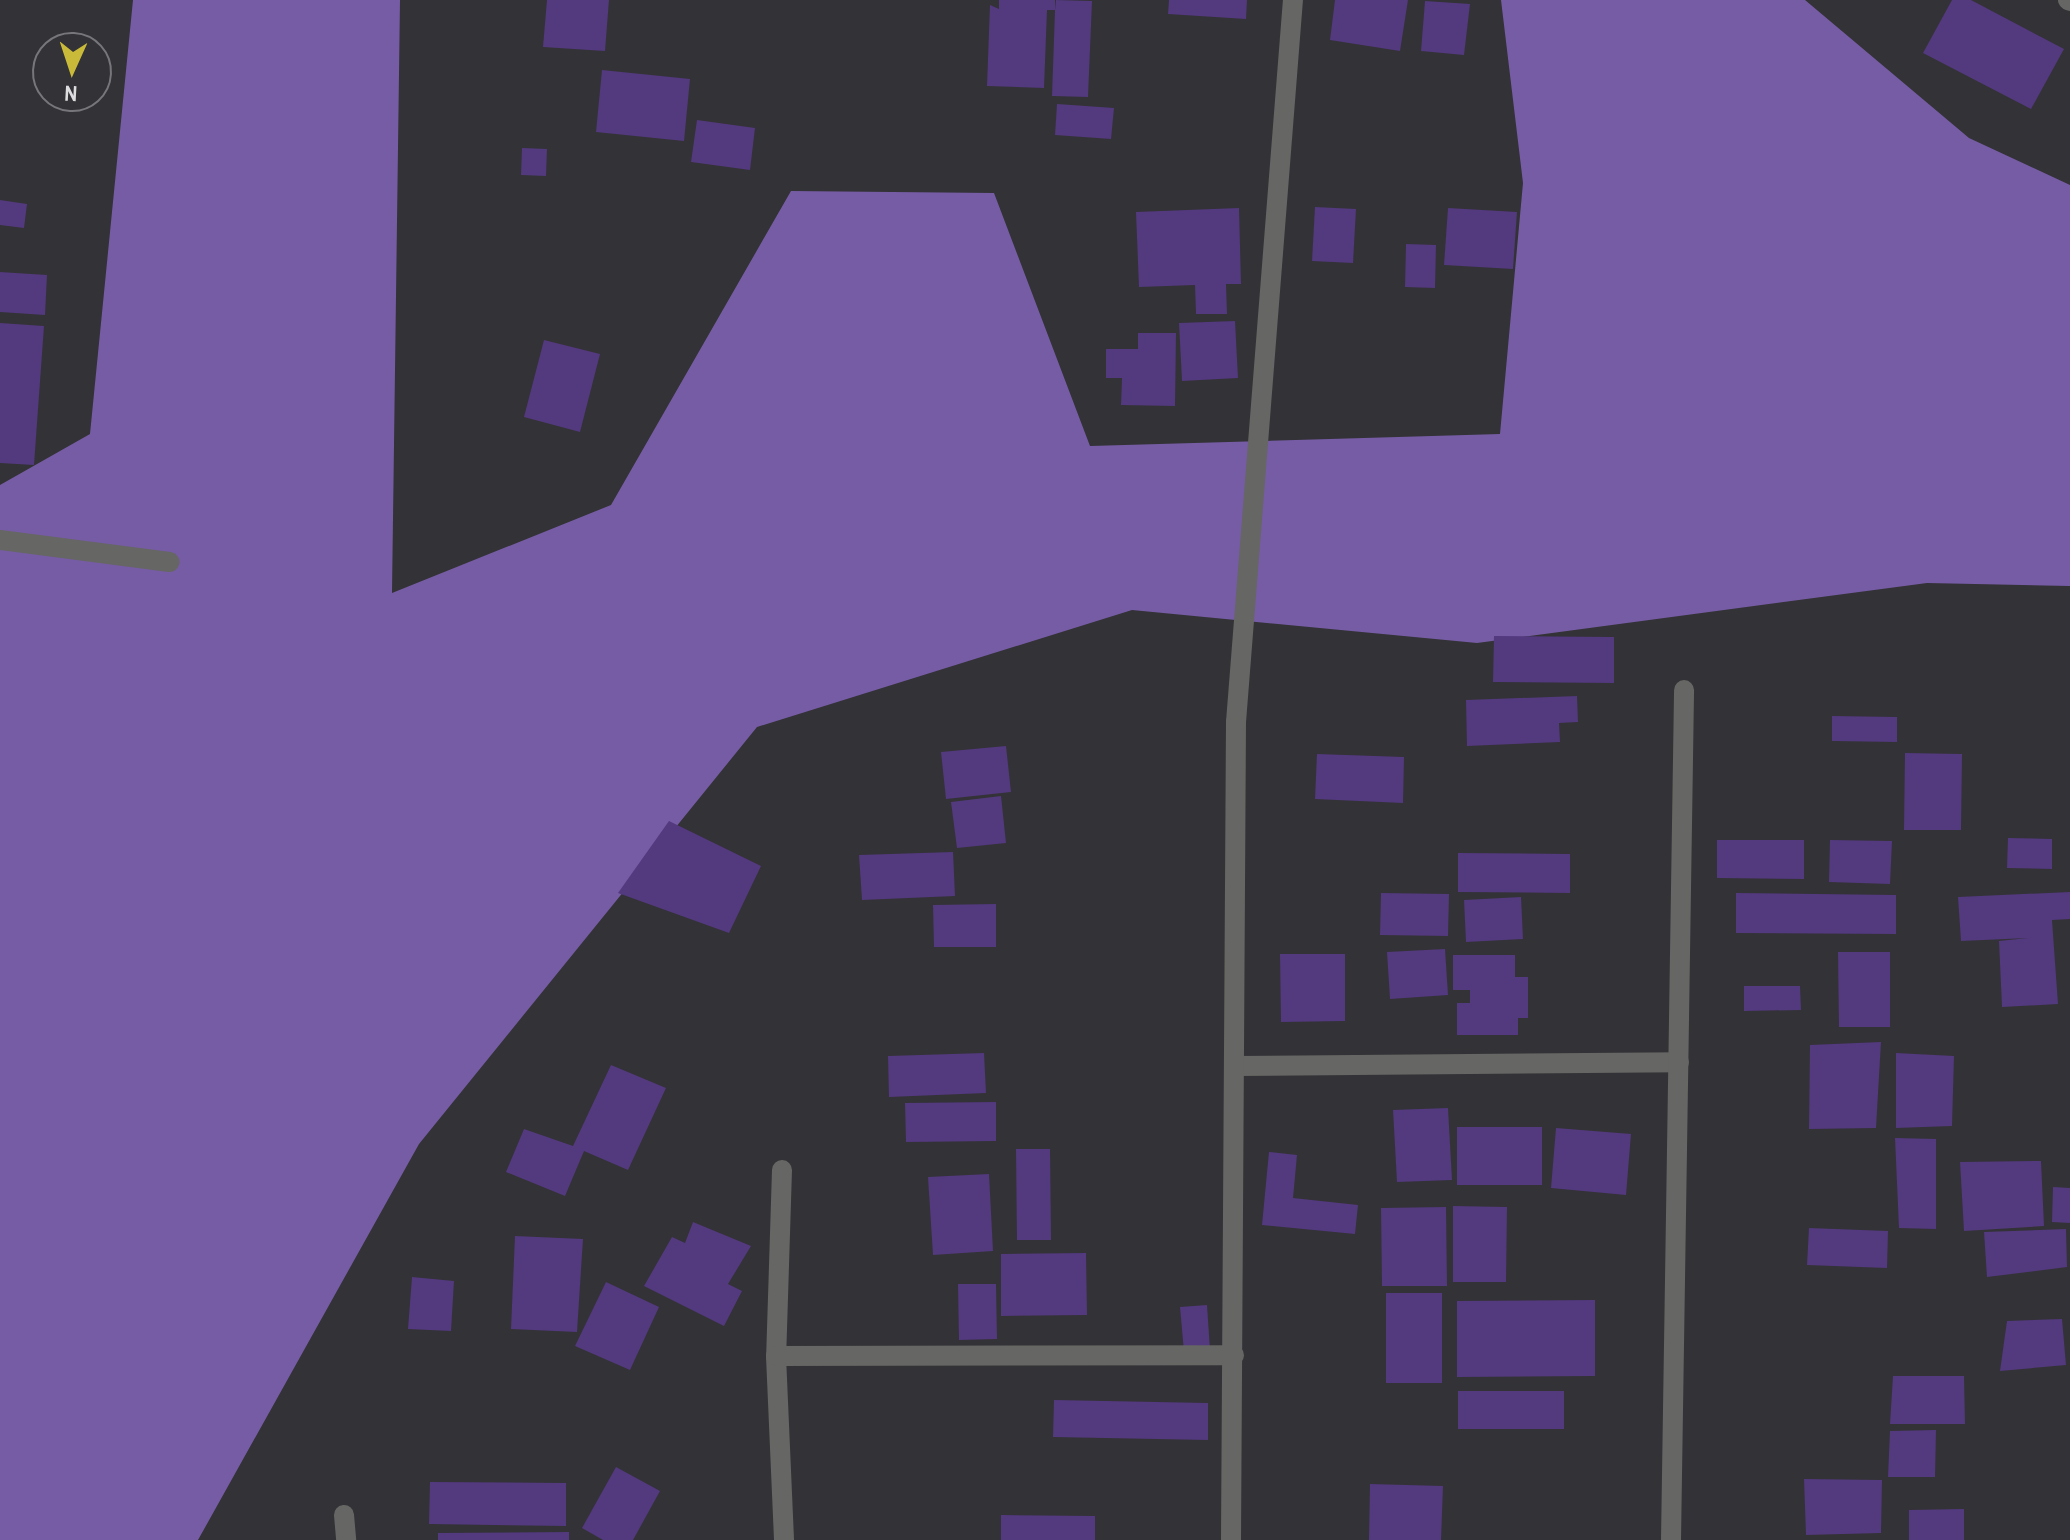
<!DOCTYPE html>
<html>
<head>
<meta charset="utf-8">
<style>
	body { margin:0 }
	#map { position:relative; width:2070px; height:1540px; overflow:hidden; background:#333236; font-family:"Archivo Narrow",sans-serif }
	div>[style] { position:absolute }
	.forest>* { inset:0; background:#765ca5 }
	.building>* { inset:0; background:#53397e }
	.street>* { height:20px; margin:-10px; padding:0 10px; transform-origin:10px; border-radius:10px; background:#666664 }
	span { translate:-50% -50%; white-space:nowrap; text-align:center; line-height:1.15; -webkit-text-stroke:8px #333236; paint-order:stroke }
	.north { position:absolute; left:32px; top:32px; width:80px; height:80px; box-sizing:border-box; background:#333236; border:2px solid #77767a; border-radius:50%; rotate:183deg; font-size:22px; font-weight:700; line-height:32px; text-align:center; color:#dddcdf }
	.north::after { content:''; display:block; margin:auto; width:28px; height:36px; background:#caba39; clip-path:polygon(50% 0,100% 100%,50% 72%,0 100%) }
</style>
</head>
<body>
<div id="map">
	<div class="forest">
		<div style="clip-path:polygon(133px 0,400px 0,392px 593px,611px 505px,791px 191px,994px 193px,1090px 446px,1500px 434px,1523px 183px,1501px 0,1805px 0,1969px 138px,2070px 185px,2070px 586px,1927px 583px,1477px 643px,1132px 610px,757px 727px,419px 1144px,198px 1540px,0 1540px,0 485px,90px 434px)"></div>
	</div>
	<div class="building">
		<div style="clip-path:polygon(547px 0,609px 0,605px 51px,543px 47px)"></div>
		<div style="clip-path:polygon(999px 0,1055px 0,1055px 10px,1056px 0,1092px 1px,1088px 97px,1052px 96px,1055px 10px,1047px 10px,1044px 88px,987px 86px,990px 5px,999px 9px)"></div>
		<div style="clip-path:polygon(1169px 0,1247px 0,1246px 19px,1168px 14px)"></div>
		<div style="clip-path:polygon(1335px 0,1408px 0,1400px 51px,1330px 40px)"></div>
		<div style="clip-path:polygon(1952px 0,1971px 0,2064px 49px,2031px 109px,1923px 53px)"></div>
		<div style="clip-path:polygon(1425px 1px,1470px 4px,1464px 55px,1421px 51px)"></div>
		<div style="clip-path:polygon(602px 70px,690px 79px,684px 141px,596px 132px)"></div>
		<div style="clip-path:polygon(1057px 104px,1114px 108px,1111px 139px,1055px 135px)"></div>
		<div style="clip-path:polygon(697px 120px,755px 128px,750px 170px,691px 162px)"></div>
		<div style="clip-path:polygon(522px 148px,547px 149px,546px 176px,521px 175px)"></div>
		<div style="clip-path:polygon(0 200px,27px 204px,24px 228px,0 225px)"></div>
		<div style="clip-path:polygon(1315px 207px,1356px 209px,1353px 263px,1312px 261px)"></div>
		<div style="clip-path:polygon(1239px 208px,1241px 284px,1226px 284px,1227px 314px,1196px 314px,1195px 285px,1139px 287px,1136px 212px)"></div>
		<div style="clip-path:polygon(1448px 208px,1517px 212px,1513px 269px,1444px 265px)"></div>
		<div style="clip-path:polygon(1406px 244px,1436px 245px,1435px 288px,1405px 287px)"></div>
		<div style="clip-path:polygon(0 272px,47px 275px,45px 315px,0 312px)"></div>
		<div style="clip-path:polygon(1235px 321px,1238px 378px,1182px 381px,1179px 323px)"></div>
		<div style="clip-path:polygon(0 323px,44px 326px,34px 465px,0 463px)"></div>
		<div style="clip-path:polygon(1138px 333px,1176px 333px,1175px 406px,1121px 405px,1122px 378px,1106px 378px,1106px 349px,1138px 349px)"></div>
		<div style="clip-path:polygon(544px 340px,600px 354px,580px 432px,524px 417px)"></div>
		<div style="clip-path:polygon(1494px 636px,1614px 637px,1614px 683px,1493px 682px)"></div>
		<div style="clip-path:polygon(1577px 696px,1578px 722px,1559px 723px,1560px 742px,1467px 746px,1466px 700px)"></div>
		<div style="clip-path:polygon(1832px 716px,1897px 717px,1897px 742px,1832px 741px)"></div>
		<div style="clip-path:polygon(1006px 746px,1011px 792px,946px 799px,941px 752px)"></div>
		<div style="clip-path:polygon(1905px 753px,1962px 754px,1961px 830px,1904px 830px)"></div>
		<div style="clip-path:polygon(1317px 754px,1404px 757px,1403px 803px,1315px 799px)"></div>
		<div style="clip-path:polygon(1001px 796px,1006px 843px,957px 848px,951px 802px)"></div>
		<div style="clip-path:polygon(669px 821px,761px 866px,729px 933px,618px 893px)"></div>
		<div style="clip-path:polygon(2008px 838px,2052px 839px,2052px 869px,2007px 868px)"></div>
		<div style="clip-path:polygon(1717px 840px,1804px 840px,1804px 879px,1717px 878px)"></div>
		<div style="clip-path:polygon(1830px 840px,1892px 841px,1890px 884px,1829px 882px)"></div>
		<div style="clip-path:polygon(953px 852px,955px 896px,862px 900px,859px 855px)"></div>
		<div style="clip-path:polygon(1458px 853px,1570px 854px,1570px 893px,1458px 892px)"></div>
		<div style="clip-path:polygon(2070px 892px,2070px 919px,2052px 920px,2058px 1004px,2002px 1007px,1999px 941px,2028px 938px,1961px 941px,1958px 897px)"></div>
		<div style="clip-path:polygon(1381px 893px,1449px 894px,1448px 936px,1380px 935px)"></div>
		<div style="clip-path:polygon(1736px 893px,1896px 895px,1896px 934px,1736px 933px)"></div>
		<div style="clip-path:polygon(1521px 897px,1523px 939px,1466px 942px,1464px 900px)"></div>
		<div style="clip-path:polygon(996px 904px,996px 947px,934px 947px,933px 905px)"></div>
		<div style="clip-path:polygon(1445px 949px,1448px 995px,1390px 999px,1387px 952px)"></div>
		<div style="clip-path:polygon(1838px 952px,1890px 952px,1890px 1027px,1839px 1027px)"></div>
		<div style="clip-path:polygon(1280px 954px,1345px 954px,1345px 1021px,1281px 1022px)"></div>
		<div style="clip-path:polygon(1453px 955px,1515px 955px,1515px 977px,1528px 977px,1528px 1018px,1518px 1018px,1518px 1035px,1457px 1035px,1457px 1003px,1470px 1003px,1470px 990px,1453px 990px)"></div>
		<div style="clip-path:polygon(1744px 986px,1800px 986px,1801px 1010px,1744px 1011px)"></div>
		<div style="clip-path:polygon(1881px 1042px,1876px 1128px,1809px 1129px,1810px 1045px)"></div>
		<div style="clip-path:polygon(984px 1053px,986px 1093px,889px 1097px,888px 1056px)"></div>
		<div style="clip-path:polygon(1896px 1053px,1954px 1056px,1952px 1126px,1896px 1128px)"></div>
		<div style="clip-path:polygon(611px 1065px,666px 1088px,628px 1170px,584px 1151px,565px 1196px,506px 1172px,524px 1129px,573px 1146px)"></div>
		<div style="clip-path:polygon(996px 1102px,996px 1141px,906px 1142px,905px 1103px)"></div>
		<div style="clip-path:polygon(1448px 1108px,1452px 1180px,1397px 1182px,1393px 1110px)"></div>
		<div style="clip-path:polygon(1457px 1127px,1542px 1127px,1542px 1185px,1457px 1185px)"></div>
		<div style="clip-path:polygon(1556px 1128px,1631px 1134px,1626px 1195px,1551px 1188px)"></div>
		<div style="clip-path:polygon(1895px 1138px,1936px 1139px,1936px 1229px,1899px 1228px)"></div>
		<div style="clip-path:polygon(1016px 1149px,1050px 1149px,1051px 1240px,1017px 1240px)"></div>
		<div style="clip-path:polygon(1269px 1152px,1297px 1155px,1293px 1198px,1358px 1205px,1355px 1234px,1262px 1225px)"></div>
		<div style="clip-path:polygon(2041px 1161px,2044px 1226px,1964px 1231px,1960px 1162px)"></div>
		<div style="clip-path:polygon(989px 1174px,993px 1251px,933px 1255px,928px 1177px)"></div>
		<div style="clip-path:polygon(2053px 1187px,2070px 1188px,2070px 1223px,2052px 1222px)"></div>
		<div style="clip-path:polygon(1453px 1206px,1507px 1207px,1506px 1282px,1453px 1282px)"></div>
		<div style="clip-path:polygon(1446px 1207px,1447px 1286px,1382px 1286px,1381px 1208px)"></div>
		<div style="clip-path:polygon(693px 1222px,751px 1246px,728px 1284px,742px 1291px,724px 1326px,644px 1286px,672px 1237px,685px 1243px)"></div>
		<div style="clip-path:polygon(1809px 1228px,1888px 1231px,1887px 1268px,1807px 1265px)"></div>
		<div style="clip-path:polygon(2066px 1229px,2067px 1267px,1987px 1277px,1984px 1232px)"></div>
		<div style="clip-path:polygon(515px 1236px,583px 1239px,577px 1332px,511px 1329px)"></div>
		<div style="clip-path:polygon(1086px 1253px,1087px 1315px,1001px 1316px,1001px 1254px)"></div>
		<div style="clip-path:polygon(412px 1277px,454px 1281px,451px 1331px,408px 1329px)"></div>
		<div style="clip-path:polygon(606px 1282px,659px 1307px,630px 1370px,575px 1346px)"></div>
		<div style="clip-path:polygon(958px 1284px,996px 1284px,997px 1339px,959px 1340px)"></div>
		<div style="clip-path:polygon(1386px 1293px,1442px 1293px,1442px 1383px,1386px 1383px)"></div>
		<div style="clip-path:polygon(1595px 1300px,1595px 1376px,1457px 1377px,1457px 1301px)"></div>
		<div style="clip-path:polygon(1207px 1305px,1210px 1350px,1184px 1352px,1180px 1307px)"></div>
		<div style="clip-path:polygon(2062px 1319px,2066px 1365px,2000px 1371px,2007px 1321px)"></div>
		<div style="clip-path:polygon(1893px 1376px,1964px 1376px,1965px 1424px,1890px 1424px)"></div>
		<div style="clip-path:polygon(1458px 1391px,1564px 1391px,1564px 1429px,1458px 1429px)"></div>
		<div style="clip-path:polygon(1054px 1400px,1208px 1403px,1208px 1440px,1053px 1437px)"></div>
		<div style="clip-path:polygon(1936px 1430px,1935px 1477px,1888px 1477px,1890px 1431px)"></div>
		<div style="clip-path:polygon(616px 1467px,660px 1491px,633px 1540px,603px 1540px,582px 1528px)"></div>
		<div style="clip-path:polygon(1804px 1479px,1882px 1480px,1881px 1533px,1806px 1535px)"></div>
		<div style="clip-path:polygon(430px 1482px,566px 1483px,566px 1526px,429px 1524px)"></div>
		<div style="clip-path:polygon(1370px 1484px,1443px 1486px,1441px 1540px,1369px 1540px)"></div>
		<div style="clip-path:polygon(1964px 1509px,1964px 1540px,1909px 1540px,1909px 1510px)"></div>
		<div style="clip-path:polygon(1001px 1515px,1095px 1516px,1095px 1540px,1001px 1540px)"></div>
		<div style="clip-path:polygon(569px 1532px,569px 1540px,438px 1540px,438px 1533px)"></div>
	</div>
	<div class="street">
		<div style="left:2068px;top:0;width:2px;rotate:27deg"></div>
		<div style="left:0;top:540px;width:171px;rotate:7.4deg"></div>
		<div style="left:1235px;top:1066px;width:444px;rotate:-0.5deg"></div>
		<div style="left:782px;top:1170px;width:186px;rotate:91.8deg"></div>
		<div style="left:776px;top:1356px;width:184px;rotate:87.5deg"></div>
		<div style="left:776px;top:1356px;width:458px;rotate:-0.1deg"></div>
		<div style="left:344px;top:1515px;width:25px;rotate:85deg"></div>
		<div style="left:1231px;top:1540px;width:818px;rotate:-89.65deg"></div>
		<div style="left:1236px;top:722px;width:724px;rotate:-85.49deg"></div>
		<div style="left:1671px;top:1540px;width:850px;rotate:-89.12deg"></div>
	</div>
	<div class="north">N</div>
</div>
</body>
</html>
